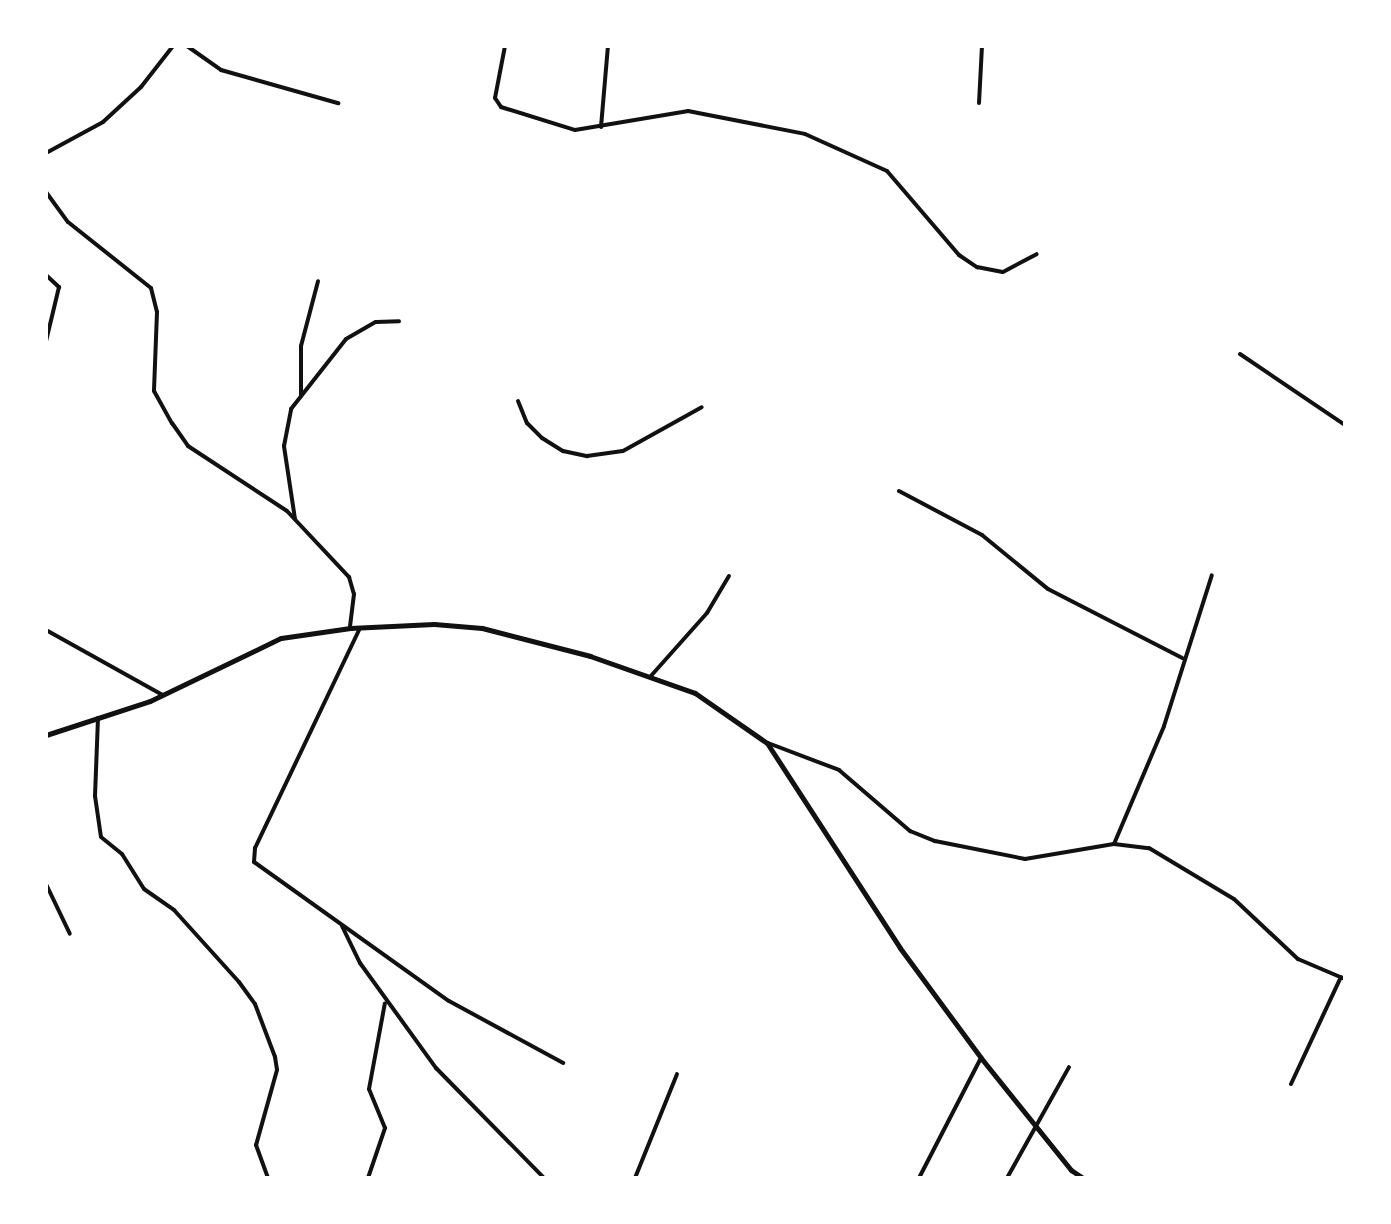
<!DOCTYPE html>
<html>
<head>
<meta charset="utf-8">
<style>
	body { margin:0 }
	#map { position:relative; width:1391px; height:1224px; overflow:hidden; background:#fff; font-family:Montserrat,sans-serif }
	div>[style] { position:absolute }
	.minor>* { height:4px; margin:-2px; padding:0 2px; transform-origin:2px; border-radius:2px; background:#111 }
	.tertiary>* { height:5px; margin:-2.5px; padding:0 2.5px; transform-origin:2.5px; border-radius:2.5px; background:#111 }
	span { translate:-50% -50%; white-space:nowrap; text-align:center; line-height:1.15; -webkit-text-stroke:8px #fff; paint-order:stroke }
	.frame { position:absolute; inset:0; border:48px solid #fff; pointer-events:none }
</style>
</head>
<body>
<div id="map">
	<div class="minor">
		<div style="left:187px;top:46px;width:42px;rotate:35.2deg"></div>
		<div style="left:221px;top:70px;width:122px;rotate:15.8deg"></div>
		<div style="left:505px;top:46px;width:53px;rotate:100.9deg"></div>
		<div style="left:495px;top:98px;width:11px;rotate:56deg"></div>
		<div style="left:501px;top:107px;width:77px;rotate:17.3deg"></div>
		<div style="left:575px;top:130px;width:115px;rotate:-9.5deg"></div>
		<div style="left:688px;top:111px;width:119px;rotate:11.1deg"></div>
		<div style="left:805px;top:134px;width:90px;rotate:24.3deg"></div>
		<div style="left:887px;top:171px;width:111px;rotate:49.4deg"></div>
		<div style="left:959px;top:255px;width:22px;rotate:34deg"></div>
		<div style="left:977px;top:267px;width:26px;rotate:11deg"></div>
		<div style="left:1003px;top:272px;width:38px;rotate:-28deg"></div>
		<div style="left:979px;top:103px;width:57px;rotate:-87deg"></div>
		<div style="left:601px;top:127px;width:81px;rotate:-85.1deg"></div>
		<div style="left:46px;top:153px;width:65px;rotate:-28.5deg"></div>
		<div style="left:103px;top:122px;width:52px;rotate:-42.6deg"></div>
		<div style="left:141px;top:87px;width:52px;rotate:-52deg"></div>
		<div style="left:46px;top:192px;width:37px;rotate:54deg"></div>
		<div style="left:68px;top:222px;width:106px;rotate:38.5deg"></div>
		<div style="left:151px;top:288px;width:25px;rotate:76deg"></div>
		<div style="left:157px;top:312px;width:79px;rotate:92.2deg"></div>
		<div style="left:154px;top:391px;width:37px;rotate:61deg"></div>
		<div style="left:172px;top:423px;width:28px;rotate:55deg"></div>
		<div style="left:188px;top:446px;width:118px;rotate:33.3deg"></div>
		<div style="left:287px;top:511px;width:91px;rotate:46.8deg"></div>
		<div style="left:349px;top:577px;width:18px;rotate:74deg"></div>
		<div style="left:354px;top:594px;width:33px;rotate:97deg"></div>
		<div style="left:46px;top:275px;width:18px;rotate:43deg"></div>
		<div style="left:59px;top:287px;width:56px;rotate:103.5deg"></div>
		<div style="left:1240px;top:354px;width:127px;rotate:34.1deg"></div>
		<div style="left:301px;top:396px;width:50px;rotate:-90deg"></div>
		<div style="left:301px;top:346px;width:67px;rotate:-75.3deg"></div>
		<div style="left:518px;top:401px;width:24px;rotate:68deg"></div>
		<div style="left:527px;top:423px;width:21px;rotate:45deg"></div>
		<div style="left:542px;top:438px;width:25px;rotate:32deg"></div>
		<div style="left:563px;top:451px;width:25px;rotate:12deg"></div>
		<div style="left:587px;top:456px;width:36px;rotate:-8deg"></div>
		<div style="left:623px;top:451px;width:90px;rotate:-29.1deg"></div>
		<div style="left:899px;top:491px;width:94px;rotate:27.9deg"></div>
		<div style="left:982px;top:535px;width:85px;rotate:39.3deg"></div>
		<div style="left:1048px;top:589px;width:151px;rotate:27.2deg"></div>
		<div style="left:295px;top:519px;width:74px;rotate:-98.6deg"></div>
		<div style="left:284px;top:446px;width:38px;rotate:-79deg"></div>
		<div style="left:291px;top:409px;width:89px;rotate:-51.8deg"></div>
		<div style="left:346px;top:339px;width:34px;rotate:-30deg"></div>
		<div style="left:376px;top:322px;width:23px;rotate:-2deg"></div>
		<div style="left:360px;top:628px;width:244px;rotate:115.5deg"></div>
		<div style="left:255px;top:848px;width:14px;rotate:94deg"></div>
		<div style="left:254px;top:862px;width:239px;rotate:35.5deg"></div>
		<div style="left:449px;top:1001px;width:130px;rotate:28.5deg"></div>
		<div style="left:46px;top:630px;width:134px;rotate:29.1deg"></div>
		<div style="left:650px;top:677px;width:86px;rotate:-48.3deg"></div>
		<div style="left:707px;top:613px;width:43px;rotate:-59.3deg"></div>
		<div style="left:98px;top:718px;width:78px;rotate:92.2deg"></div>
		<div style="left:95px;top:796px;width:41px;rotate:81.7deg"></div>
		<div style="left:101px;top:837px;width:27px;rotate:39deg"></div>
		<div style="left:122px;top:854px;width:41px;rotate:57.8deg"></div>
		<div style="left:144px;top:889px;width:37px;rotate:35deg"></div>
		<div style="left:174px;top:910px;width:97px;rotate:47.9deg"></div>
		<div style="left:239px;top:982px;width:27px;rotate:54deg"></div>
		<div style="left:255px;top:1004px;width:57px;rotate:69.3deg"></div>
		<div style="left:275px;top:1057px;width:13px;rotate:81deg"></div>
		<div style="left:277px;top:1070px;width:78px;rotate:105.6deg"></div>
		<div style="left:256px;top:1145px;width:35px;rotate:70deg"></div>
		<div style="left:768px;top:743px;width:76px;rotate:20.8deg"></div>
		<div style="left:839px;top:770px;width:94px;rotate:40.7deg"></div>
		<div style="left:910px;top:831px;width:27px;rotate:22deg"></div>
		<div style="left:935px;top:841px;width:92px;rotate:11.3deg"></div>
		<div style="left:1025px;top:859px;width:90px;rotate:-9.6deg"></div>
		<div style="left:1114px;top:844px;width:35px;rotate:7deg"></div>
		<div style="left:1149px;top:848px;width:99px;rotate:31deg"></div>
		<div style="left:1234px;top:899px;width:88px;rotate:43.2deg"></div>
		<div style="left:1298px;top:959px;width:51px;rotate:23.1deg"></div>
		<div style="left:1114px;top:844px;width:128px;rotate:-67deg"></div>
		<div style="left:1164px;top:726px;width:158px;rotate:-72.4deg"></div>
		<div style="left:46px;top:884px;width:55px;rotate:64.4deg"></div>
		<div style="left:342px;top:926px;width:41px;rotate:64.1deg"></div>
		<div style="left:360px;top:963px;width:130px;rotate:54.1deg"></div>
		<div style="left:436px;top:1068px;width:154px;rotate:45.5deg"></div>
		<div style="left:1291px;top:1084px;width:118px;rotate:-65deg"></div>
		<div style="left:368px;top:1178px;width:53px;rotate:-71.2deg"></div>
		<div style="left:385px;top:1128px;width:42px;rotate:-112.3deg"></div>
		<div style="left:369px;top:1089px;width:87px;rotate:-79.5deg"></div>
		<div style="left:635px;top:1178px;width:112px;rotate:-68deg"></div>
		<div style="left:919px;top:1178px;width:135px;rotate:-62.7deg"></div>
		<div style="left:1007px;top:1178px;width:127px;rotate:-60.8deg"></div>
	</div>
	<div class="tertiary">
		<div style="left:46px;top:735px;width:109px;rotate:-18.1deg"></div>
		<div style="left:150px;top:701px;width:145px;rotate:-25.7deg"></div>
		<div style="left:281px;top:638px;width:70px;rotate:-8.2deg"></div>
		<div style="left:350px;top:628px;width:84px;rotate:-2.7deg"></div>
		<div style="left:434px;top:624px;width:48px;rotate:4.8deg"></div>
		<div style="left:482px;top:628px;width:112px;rotate:14.5deg"></div>
		<div style="left:590px;top:656px;width:111px;rotate:19.4deg"></div>
		<div style="left:695px;top:693px;width:88px;rotate:34.8deg"></div>
		<div style="left:767px;top:743px;width:244px;rotate:57deg"></div>
		<div style="left:900px;top:948px;width:137px;rotate:53.6deg"></div>
		<div style="left:981px;top:1058px;width:144px;rotate:51.2deg"></div>
		<div style="left:1071px;top:1170px;width:14px;rotate:34deg"></div>
	</div>
	<div class="frame"></div>
</div>
</body>
</html>
